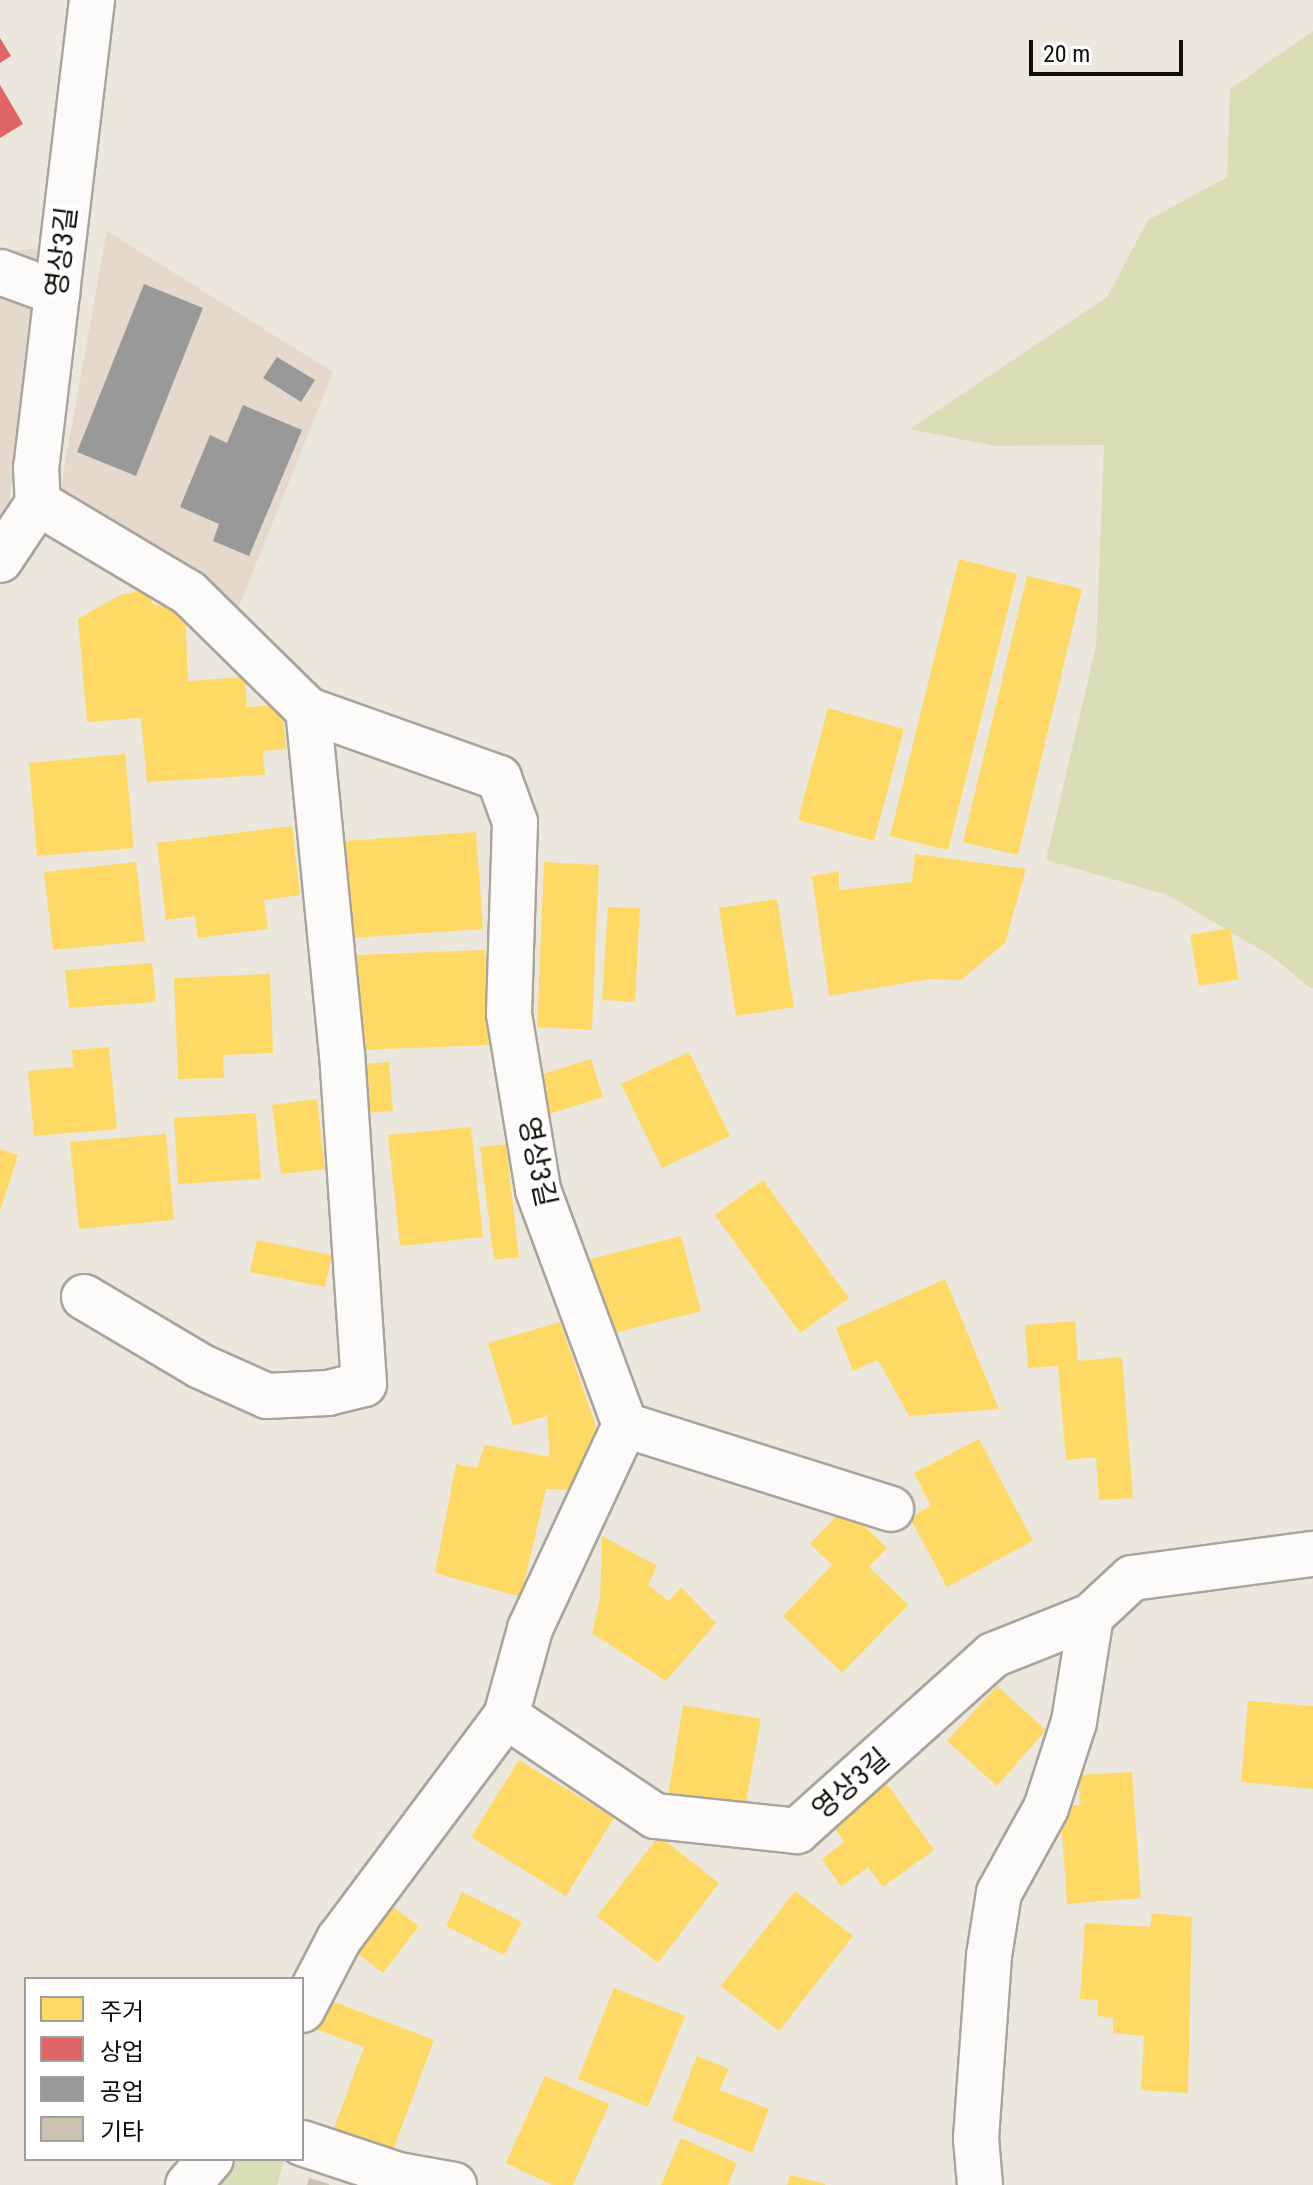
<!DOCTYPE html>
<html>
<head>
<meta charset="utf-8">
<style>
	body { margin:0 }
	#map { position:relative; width:1313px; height:2185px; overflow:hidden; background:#ece7dc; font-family:"Roboto Condensed","Noto Sans KR",sans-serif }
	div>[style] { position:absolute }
	.industrial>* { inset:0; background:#e5d9cc }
	.green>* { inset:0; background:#d9deb6 }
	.homes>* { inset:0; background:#ffd966 }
	.shops>* { inset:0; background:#e06666 }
	.industry>* { inset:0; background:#999 }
	.building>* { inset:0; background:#c9c2b1 }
	.roads { filter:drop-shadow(2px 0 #a8a49c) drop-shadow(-2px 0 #a8a49c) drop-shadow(0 2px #a8a49c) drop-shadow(0 -2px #a8a49c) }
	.minor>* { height:44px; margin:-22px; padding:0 22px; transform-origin:22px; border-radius:22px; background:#fcfbfa }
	span { translate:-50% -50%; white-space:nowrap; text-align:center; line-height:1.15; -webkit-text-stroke:8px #fff; paint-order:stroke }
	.street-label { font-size:28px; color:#110e08 }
	.legend { position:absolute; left:24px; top:1977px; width:280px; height:184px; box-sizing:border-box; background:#fff; border:2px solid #a09f9c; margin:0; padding:10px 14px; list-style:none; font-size:24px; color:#110e08 }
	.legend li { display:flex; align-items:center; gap:16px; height:40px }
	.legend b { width:40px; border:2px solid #a09f9c }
	.scale { position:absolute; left:1029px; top:40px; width:154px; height:36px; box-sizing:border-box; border:4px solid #110e08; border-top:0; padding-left:10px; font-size:24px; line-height:28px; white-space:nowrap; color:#110e08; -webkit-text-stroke:6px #fff; paint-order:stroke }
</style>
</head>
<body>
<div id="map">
	<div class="industrial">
		<div style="clip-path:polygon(107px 231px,333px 372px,238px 609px,60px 491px)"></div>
		<div style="clip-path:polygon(42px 248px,9px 504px,0 517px,0 252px)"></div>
	</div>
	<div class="green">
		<div style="clip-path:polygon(1313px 31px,1313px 988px,1310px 988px,1273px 957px,1168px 895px,1046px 860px,1096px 646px,1104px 445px,995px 446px,910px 429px,1107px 297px,1148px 220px,1227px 177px,1230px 89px)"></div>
		<div style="clip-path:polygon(181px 2159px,285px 2159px,277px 2185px,161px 2185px)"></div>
	</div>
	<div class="homes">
		<div style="clip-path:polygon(959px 559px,1017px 574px,948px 850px,890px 836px)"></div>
		<div style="clip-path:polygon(1027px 576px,1082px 589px,1018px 855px,963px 842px)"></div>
		<div style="clip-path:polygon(152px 588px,152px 604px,185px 609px,188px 681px,245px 677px,247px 707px,282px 705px,286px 749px,263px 751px,265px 775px,147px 782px,141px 718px,87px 722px,78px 619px,120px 595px)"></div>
		<div style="clip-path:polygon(828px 708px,904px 729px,874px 841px,798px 820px)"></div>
		<div style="clip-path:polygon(125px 754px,134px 848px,37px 856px,29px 763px)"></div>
		<div style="clip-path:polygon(292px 826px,300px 895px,264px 900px,268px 929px,198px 938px,195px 916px,166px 920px,157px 843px)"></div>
		<div style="clip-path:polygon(476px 832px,483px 929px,352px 938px,345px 841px)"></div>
		<div style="clip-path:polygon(915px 854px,1026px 869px,1005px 943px,961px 980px,928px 979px,829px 996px,812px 876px,839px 871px,839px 890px,912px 882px)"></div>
		<div style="clip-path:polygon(136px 862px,145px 941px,53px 950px,44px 872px)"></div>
		<div style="clip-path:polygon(544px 862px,599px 865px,592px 1030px,537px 1027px)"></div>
		<div style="clip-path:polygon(777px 899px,794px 1007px,736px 1016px,719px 908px)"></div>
		<div style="clip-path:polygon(608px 907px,640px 908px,635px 1002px,602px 1000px)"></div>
		<div style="clip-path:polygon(1230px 928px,1239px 979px,1199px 986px,1190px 935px)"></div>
		<div style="clip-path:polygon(485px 950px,489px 1045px,360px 1050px,356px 955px)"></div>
		<div style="clip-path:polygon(152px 963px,156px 1002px,69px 1008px,65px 970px)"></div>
		<div style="clip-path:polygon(270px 974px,273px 1053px,223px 1055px,224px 1078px,178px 1079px,174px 978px)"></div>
		<div style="clip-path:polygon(109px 1047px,117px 1129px,34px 1136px,28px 1071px,73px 1067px,72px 1050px)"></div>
		<div style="clip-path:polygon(689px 1052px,730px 1136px,662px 1168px,621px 1084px)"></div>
		<div style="clip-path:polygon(591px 1059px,603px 1097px,543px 1116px,530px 1078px)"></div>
		<div style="clip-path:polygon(389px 1062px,393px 1111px,367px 1113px,363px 1064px)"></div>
		<div style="clip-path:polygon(317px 1099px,325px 1169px,281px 1174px,272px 1105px)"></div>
		<div style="clip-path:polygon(256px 1113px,261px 1179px,178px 1184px,174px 1118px)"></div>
		<div style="clip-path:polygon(471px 1127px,483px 1237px,400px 1246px,388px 1135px)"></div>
		<div style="clip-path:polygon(166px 1134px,174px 1220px,79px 1229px,70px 1142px)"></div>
		<div style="clip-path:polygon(506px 1144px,519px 1257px,494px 1260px,480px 1147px)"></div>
		<div style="clip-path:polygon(0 1149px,18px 1155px,1px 1208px,0 1208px)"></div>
		<div style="clip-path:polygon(763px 1180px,849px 1298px,800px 1333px,715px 1215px)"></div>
		<div style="clip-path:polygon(681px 1236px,701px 1311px,606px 1335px,587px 1260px)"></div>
		<div style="clip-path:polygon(257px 1240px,332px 1255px,325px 1287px,250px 1272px)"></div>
		<div style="clip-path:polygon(945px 1279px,999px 1409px,909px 1416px,878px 1360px,853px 1371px,836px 1328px)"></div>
		<div style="clip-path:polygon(1075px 1321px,1078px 1361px,1122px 1357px,1133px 1498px,1099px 1500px,1096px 1457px,1066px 1460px,1058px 1366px,1028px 1368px,1025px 1325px)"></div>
		<div style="clip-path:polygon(560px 1322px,597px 1429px,579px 1490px,546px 1489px,521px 1597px,435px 1573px,456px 1464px,477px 1468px,485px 1445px,550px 1457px,547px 1416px,513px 1426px,488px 1343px)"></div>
		<div style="clip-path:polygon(979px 1439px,1033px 1541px,947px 1587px,910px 1518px,931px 1506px,914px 1473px)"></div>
		<div style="clip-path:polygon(845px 1507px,887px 1548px,869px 1567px,908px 1605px,842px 1673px,783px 1616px,832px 1565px,810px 1544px)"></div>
		<div style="clip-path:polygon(602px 1536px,657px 1566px,648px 1585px,669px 1601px,681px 1587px,716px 1623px,666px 1681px,592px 1633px,600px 1599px)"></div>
		<div style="clip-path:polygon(997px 1686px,1046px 1730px,997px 1786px,947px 1741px)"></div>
		<div style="clip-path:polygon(1248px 1701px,1313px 1706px,1313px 1789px,1241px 1782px)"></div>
		<div style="clip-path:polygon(683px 1705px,761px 1719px,745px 1808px,668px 1795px)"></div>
		<div style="clip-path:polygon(519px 1760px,614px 1818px,566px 1896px,471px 1837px)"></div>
		<div style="clip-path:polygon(1132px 1772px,1141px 1898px,1067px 1904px,1060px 1806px,1080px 1805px,1078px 1775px)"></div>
		<div style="clip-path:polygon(887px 1784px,934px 1850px,883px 1887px,868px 1867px,841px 1887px,822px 1859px,844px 1842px,832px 1824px)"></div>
		<div style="clip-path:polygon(659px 1836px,719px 1883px,658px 1963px,597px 1916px)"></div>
		<div style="clip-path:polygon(795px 1891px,853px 1936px,779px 2031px,721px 1986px)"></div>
		<div style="clip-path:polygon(462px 1892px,522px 1922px,504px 1955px,446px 1926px)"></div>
		<div style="clip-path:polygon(387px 1903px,419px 1926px,383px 1973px,353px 1950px)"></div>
		<div style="clip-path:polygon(1152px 1913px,1192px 1917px,1188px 2093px,1141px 2090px,1144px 2036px,1113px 2033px,1113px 2018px,1097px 2016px,1098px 2000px,1080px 1999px,1085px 1923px,1150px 1927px)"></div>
		<div style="clip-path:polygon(614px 1988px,685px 2016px,648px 2107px,578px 2079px)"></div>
		<div style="clip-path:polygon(327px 1999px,434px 2040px,393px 2150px,334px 2128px,364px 2047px,316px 2029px)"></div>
		<div style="clip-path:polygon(697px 2056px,729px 2069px,719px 2090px,769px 2109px,752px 2153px,672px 2120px)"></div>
		<div style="clip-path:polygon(545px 2076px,609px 2104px,573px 2185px,552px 2185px,506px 2163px)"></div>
		<div style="clip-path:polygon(681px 2138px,737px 2163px,728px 2185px,661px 2185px)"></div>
		<div style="clip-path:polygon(790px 2175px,825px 2184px,825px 2185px,787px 2185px)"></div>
	</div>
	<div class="shops">
		<div style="clip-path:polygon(0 38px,11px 56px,0 63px)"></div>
		<div style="clip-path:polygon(0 85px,23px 124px,0 138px)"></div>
	</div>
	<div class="industry">
		<div style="clip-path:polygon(144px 284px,203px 308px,136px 476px,77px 452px)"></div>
		<div style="clip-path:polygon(277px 357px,315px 380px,301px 402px,263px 378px)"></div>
		<div style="clip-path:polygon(243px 405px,302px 430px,249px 556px,213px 541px,219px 524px,180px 507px,210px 435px,227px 443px)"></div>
	</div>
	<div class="building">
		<div style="clip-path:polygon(309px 2178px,329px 2184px,329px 2185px,307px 2185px)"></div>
	</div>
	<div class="roads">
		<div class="minor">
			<div style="left:92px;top:0;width:470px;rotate:96.8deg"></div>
			<div style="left:36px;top:467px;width:36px;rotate:87deg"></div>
			<div style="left:38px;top:503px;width:176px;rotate:30.8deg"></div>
			<div style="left:189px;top:593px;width:167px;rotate:44.5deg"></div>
			<div style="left:308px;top:710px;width:203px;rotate:19.6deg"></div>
			<div style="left:499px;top:778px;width:47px;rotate:70deg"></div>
			<div style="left:515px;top:822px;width:192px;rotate:91.8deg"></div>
			<div style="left:509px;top:1014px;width:178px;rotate:80.6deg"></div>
			<div style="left:538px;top:1190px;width:251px;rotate:69.7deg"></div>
			<div style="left:625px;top:1425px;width:225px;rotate:115deg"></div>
			<div style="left:530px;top:1629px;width:90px;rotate:105.4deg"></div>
			<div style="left:506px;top:1716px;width:279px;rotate:126.8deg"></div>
			<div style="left:339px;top:1939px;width:80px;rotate:117.5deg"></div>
			<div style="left:0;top:272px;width:61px;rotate:20.2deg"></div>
			<div style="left:0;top:560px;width:69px;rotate:-56.3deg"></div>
			<div style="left:84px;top:1297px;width:135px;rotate:30.7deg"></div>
			<div style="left:200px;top:1366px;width:73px;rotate:24.1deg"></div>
			<div style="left:267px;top:1396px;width:61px;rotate:-2.8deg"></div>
			<div style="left:328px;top:1393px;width:37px;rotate:-14deg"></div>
			<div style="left:364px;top:1384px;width:330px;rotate:-93.8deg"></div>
			<div style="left:342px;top:1055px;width:347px;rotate:-95.6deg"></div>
			<div style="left:625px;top:1425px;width:279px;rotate:17.5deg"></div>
			<div style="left:506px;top:1716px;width:179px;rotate:33.9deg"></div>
			<div style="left:655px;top:1816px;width:143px;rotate:6deg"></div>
			<div style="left:797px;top:1831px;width:263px;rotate:-41.9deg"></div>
			<div style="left:993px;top:1655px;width:105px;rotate:-21.7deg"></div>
			<div style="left:302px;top:2143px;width:101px;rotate:18.4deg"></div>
			<div style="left:398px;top:2175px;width:57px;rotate:10.1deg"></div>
			<div style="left:188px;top:2185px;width:35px;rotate:-49deg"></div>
			<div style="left:980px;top:2185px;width:47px;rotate:-94.9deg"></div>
			<div style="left:976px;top:2138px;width:182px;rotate:-85.9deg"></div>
			<div style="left:989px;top:1956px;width:64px;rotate:-81deg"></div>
			<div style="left:999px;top:1893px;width:97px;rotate:-61.1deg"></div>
			<div style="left:1046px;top:1808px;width:90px;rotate:-72deg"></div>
			<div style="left:1074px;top:1722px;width:107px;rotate:-80.9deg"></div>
			<div style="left:1091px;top:1616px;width:56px;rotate:-42.8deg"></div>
			<div style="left:1132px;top:1578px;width:183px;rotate:-7.6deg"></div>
		</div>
	</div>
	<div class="street-label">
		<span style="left:62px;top:252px;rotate:-83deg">영상3길</span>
		<span style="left:537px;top:1162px;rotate:78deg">영상3길</span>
		<span style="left:851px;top:1784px;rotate:-41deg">영상3길</span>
	</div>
	<ul class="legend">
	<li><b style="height:22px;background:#ffd966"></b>주거</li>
	<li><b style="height:22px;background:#e06666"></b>상업</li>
	<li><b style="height:22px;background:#999"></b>공업</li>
	<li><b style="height:22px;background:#c9c2b1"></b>기타</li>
	</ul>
	<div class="scale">20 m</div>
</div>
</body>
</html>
